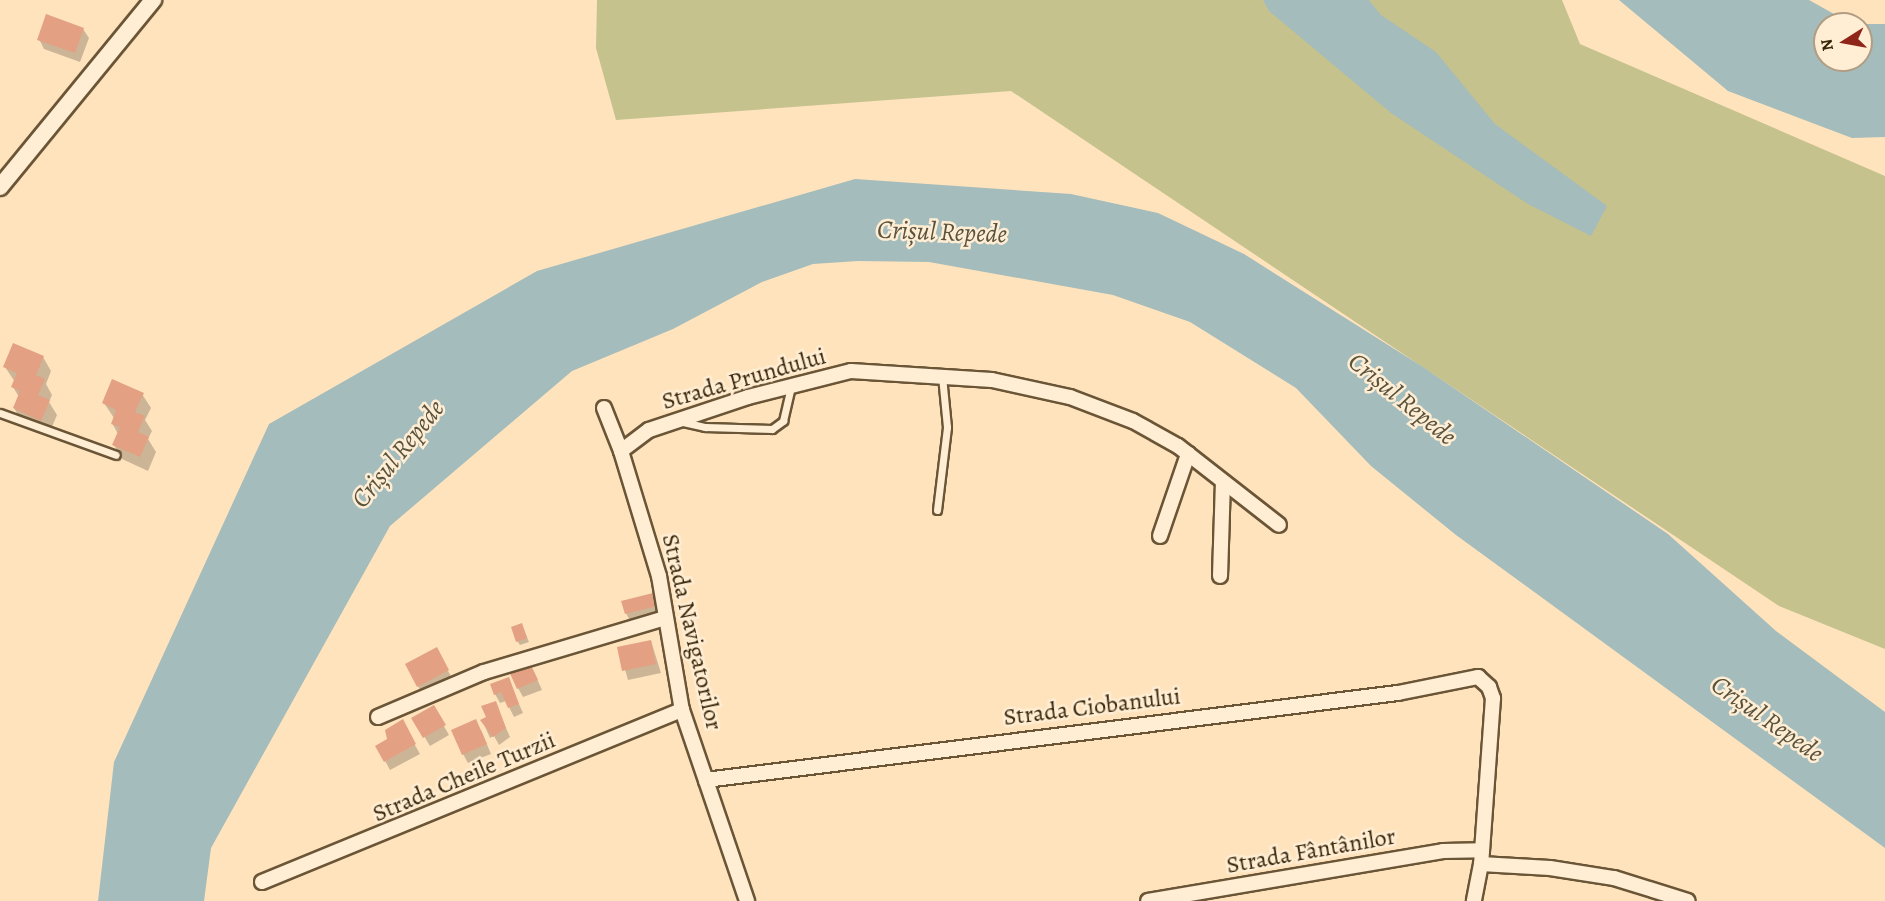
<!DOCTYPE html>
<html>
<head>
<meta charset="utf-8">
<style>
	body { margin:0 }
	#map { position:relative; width:1885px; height:901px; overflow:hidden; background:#ffe3bd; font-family:Alegreya,serif }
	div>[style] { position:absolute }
	.green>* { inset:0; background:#c5c28d }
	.water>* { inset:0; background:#a4bcbb }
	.shadow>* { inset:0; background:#0003 }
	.building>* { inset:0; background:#e3a082 }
	.roads { filter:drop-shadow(2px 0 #6a5536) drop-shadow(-2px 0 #6a5536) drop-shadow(0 2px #6a5536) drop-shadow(0 -2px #6a5536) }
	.service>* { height:7px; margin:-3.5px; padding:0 3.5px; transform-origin:3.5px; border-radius:3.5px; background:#ffedd4 }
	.minor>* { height:14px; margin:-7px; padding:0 7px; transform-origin:7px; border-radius:7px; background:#ffedd4 }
	.tertiary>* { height:16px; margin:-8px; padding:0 8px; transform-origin:8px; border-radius:8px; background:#ffedd4 }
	span { translate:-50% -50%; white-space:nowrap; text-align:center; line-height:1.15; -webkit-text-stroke:5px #ffedd4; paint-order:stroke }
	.street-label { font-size:24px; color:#392609 }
	.water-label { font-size:26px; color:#59533e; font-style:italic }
	.north { position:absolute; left:1813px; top:12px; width:60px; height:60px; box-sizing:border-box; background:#ffedd4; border:2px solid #b09d83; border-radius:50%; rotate:259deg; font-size:16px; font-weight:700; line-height:24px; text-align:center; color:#392609 }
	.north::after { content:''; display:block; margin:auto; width:21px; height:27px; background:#8f2418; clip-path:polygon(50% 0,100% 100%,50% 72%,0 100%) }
</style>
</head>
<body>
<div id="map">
	<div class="green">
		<div style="clip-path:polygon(597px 0,1562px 0,1580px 44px,1885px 176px,1885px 649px,1779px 606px,1011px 91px,616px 120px,596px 48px)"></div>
	</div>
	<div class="water">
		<div style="clip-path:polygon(1263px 0,1369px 0,1381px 15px,1436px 52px,1495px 124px,1607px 206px,1591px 236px,1528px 204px,1391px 113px,1269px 11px)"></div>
		<div style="clip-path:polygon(evenodd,1619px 0,1809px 0,1852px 24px,1885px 24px,1885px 137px,1852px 138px,1728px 91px,1619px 0,1825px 24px,1861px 24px,1861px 60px,1825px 60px,1825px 24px)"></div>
		<div style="clip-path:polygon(855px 179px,1071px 194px,1158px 213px,1244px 254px,1423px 367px,1668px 534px,1776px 631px,1885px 712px,1885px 848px,1456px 535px,1371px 466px,1296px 388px,1190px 322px,1113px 295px,929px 262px,858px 261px,813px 264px,762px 282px,673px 329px,572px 371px,390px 526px,211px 848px,204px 901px,98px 901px,114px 762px,269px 424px,537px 271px)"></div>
	</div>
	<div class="shadow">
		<div style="clip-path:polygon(83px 29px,89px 38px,80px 62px,44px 49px,39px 39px)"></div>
		<div style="clip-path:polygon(43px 357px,51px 371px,46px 384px,52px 395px,49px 402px,57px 415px,49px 434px,23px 423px,14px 408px,19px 397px,13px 387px,15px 382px,5px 367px)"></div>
		<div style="clip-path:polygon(142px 394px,151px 408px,145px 420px,152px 431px,148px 439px,156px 452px,148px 471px,122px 459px,114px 445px,118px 434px,112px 423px,114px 418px,104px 403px)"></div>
		<div style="clip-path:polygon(653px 595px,661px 615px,631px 623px,626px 613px)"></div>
		<div style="clip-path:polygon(522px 625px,529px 642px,520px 645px,517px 641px)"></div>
		<div style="clip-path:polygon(651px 641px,661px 673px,628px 680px,619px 648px)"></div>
		<div style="clip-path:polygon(441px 658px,453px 680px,423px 695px,418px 686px)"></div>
		<div style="clip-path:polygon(534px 672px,542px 690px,523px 697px,518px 688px)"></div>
		<div style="clip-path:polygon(508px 679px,523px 713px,514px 717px,506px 701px,500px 703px,495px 694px)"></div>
		<div style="clip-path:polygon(495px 703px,510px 737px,499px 745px,494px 736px,490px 738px,482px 720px,488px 718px)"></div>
		<div style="clip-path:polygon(433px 707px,449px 735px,430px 746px,413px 718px)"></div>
		<div style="clip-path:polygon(402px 722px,420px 754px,390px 770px,377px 746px,388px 740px)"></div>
		<div style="clip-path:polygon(481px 730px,491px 754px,468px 763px,463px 754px)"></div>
	</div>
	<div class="building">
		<div style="clip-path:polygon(46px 14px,84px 28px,75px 53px,37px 40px)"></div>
		<div style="clip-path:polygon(13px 343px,44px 356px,36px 375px,45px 379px,38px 395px,50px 400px,41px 421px,13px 408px,20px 391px,11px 387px,17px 373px,3px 367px)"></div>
		<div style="clip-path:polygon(112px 379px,144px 393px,135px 412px,145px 416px,138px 432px,149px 437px,140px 457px,112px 445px,120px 427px,111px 424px,116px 410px,102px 403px)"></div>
		<div style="clip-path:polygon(653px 593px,657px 606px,625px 614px,621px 601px)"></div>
		<div style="clip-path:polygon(522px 623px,527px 638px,516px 642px,511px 627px)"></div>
		<div style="clip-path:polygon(651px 640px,656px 664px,622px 671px,617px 647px)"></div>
		<div style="clip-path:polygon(437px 647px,449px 670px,417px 687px,405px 664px)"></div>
		<div style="clip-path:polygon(529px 661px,538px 680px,517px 689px,508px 669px)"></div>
		<div style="clip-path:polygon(509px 677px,519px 704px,508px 708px,501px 692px,494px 695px,490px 684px)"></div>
		<div style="clip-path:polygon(496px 701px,506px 728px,493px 737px,480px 720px,486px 717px,481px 706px)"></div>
		<div style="clip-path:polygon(434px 705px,446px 725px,423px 738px,411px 718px)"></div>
		<div style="clip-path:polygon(403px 719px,416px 744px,384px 762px,375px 746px,387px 739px,385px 730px)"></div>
		<div style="clip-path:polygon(476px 719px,487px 744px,462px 755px,451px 730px)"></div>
	</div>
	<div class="roads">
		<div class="service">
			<div style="left:0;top:413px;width:123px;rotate:19.9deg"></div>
			<div style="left:683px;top:422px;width:23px;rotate:13deg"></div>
			<div style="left:705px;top:427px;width:67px;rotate:1.7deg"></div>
			<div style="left:772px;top:429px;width:14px;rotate:-36deg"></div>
			<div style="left:783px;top:421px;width:36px;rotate:-77deg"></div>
			<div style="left:937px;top:510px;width:84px;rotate:-83.1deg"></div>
			<div style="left:947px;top:427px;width:51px;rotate:-95.6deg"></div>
		</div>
		<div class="minor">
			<div style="left:604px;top:408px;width:46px;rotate:68.4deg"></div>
			<div style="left:621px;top:451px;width:131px;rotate:73.1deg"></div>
			<div style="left:659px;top:576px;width:136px;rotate:80.3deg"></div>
			<div style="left:682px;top:710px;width:202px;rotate:71.2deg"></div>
			<div style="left:621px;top:451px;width:35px;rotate:-37deg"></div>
			<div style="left:649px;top:430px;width:104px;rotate:-18.4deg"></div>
			<div style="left:748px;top:397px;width:106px;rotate:-14.2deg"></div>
			<div style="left:851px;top:371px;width:141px;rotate:3.7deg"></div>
			<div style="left:992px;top:380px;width:80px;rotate:12.3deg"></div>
			<div style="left:1070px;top:397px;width:67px;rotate:20.9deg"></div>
			<div style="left:1133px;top:421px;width:51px;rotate:29.1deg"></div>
			<div style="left:1178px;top:446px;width:128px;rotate:38deg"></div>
			<div style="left:1160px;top:536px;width:87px;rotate:-71.1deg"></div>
			<div style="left:1220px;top:576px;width:93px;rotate:-88.2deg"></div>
			<div style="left:378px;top:717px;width:115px;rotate:-23deg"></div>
			<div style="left:484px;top:672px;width:189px;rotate:-16.6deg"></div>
			<div style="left:706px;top:780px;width:697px;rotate:-7.17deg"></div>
			<div style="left:1398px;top:693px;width:82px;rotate:-11.3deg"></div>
			<div style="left:1478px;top:677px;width:15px;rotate:42deg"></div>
			<div style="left:1489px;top:687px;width:12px;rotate:70deg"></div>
			<div style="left:1493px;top:698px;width:166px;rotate:94.1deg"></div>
			<div style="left:1481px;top:864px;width:38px;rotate:101deg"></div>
			<div style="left:1481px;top:864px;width:69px;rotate:3.3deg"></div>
			<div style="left:1550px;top:868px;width:65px;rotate:8.9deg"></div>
			<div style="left:1614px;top:878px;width:77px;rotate:17.3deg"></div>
			<div style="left:262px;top:882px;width:454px;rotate:-22.3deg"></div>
			<div style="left:1148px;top:901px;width:299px;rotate:-9.6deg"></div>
			<div style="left:1443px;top:851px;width:39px;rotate:-1deg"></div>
		</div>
		<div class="tertiary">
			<div style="left:0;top:187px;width:242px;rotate:-50.7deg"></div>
		</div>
	</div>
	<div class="street-label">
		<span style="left:744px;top:379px;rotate:-16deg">Strada Prundului</span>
		<span style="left:692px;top:632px;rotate:77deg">Strada Navigatorilor</span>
		<span style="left:1092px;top:707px;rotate:-7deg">Strada Ciobanului</span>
		<span style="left:464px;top:777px;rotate:-23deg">Strada Cheile Turzii</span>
		<span style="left:1311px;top:851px;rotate:-10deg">Strada Fântânilor</span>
	</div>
	<div class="water-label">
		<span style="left:942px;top:232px;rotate:2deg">Crișul Repede</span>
		<span style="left:1402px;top:399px;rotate:39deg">Crișul Repede</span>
		<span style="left:398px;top:454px;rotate:-51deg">Crișul Repede</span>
		<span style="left:1767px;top:719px;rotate:35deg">Crișul Repede</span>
	</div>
	<div class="north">N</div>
</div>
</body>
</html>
